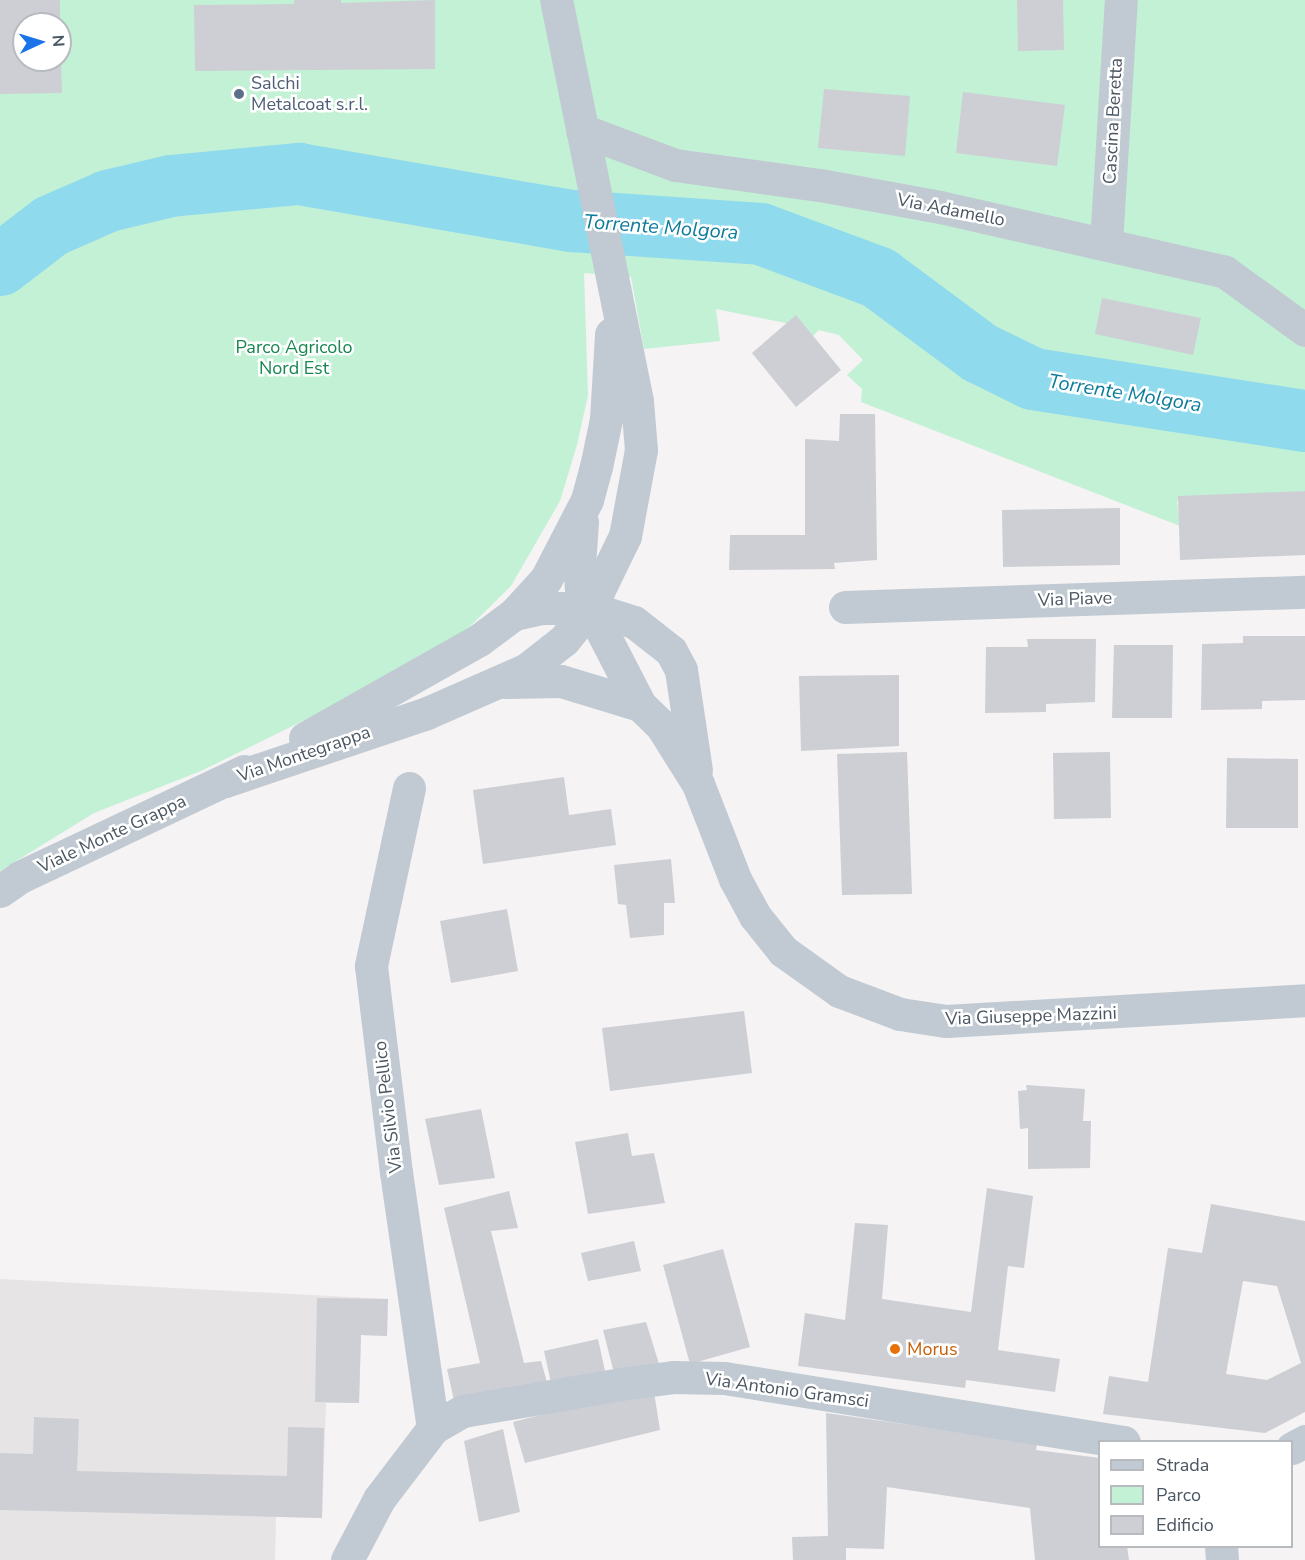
<!DOCTYPE html>
<html>
<head>
<meta charset="utf-8">
<style>
	body { margin:0 }
	#map { position:relative; width:1305px; height:1560px; overflow:hidden; background:#f5f3f3; font-family:"Nunito Sans",sans-serif }
	div>[style] { position:absolute }
	.education>* { inset:0; background:#e6e4e5 }
	.green>* { inset:0; background:#c3f1d5 }
	.river>* { height:62px; margin:-31px; padding:0 31px; transform-origin:31px; border-radius:31px; background:#90daee }
	.building>* { inset:0; background:#cdcfd5 }
	.minor>* { height:33px; margin:-16.5px; padding:0 16.5px; transform-origin:16.5px; border-radius:16.5px; background:#c1cad2 }
	.tertiary>* { height:33px; margin:-16.5px; padding:0 16.5px; transform-origin:16.5px; border-radius:16.5px; background:#c1cad2 }
	.dots>* { width:16px; height:16px; translate:-50% -50%; box-sizing:border-box; border:3px solid #fff; border-radius:50% }
	span { translate:-50% -50%; white-space:nowrap; text-align:center; line-height:1.15; -webkit-text-stroke:5px #fff; paint-order:stroke }
	.service-label { font-size:18px; color:#4e5e75 }
	.left { translate:0 -50%; text-align:left }
	.street-label { font-size:18px; color:#4a5661 }
	.park-label { font-size:18px; color:#17864f }
	.food-label { font-size:18px; color:#c56008 }
	.water-label { font-size:20px; color:#0c7c9b; font-style:italic }
	.legend { position:absolute; left:1098px; top:1440px; width:195px; height:108px; box-sizing:border-box; background:#fff; border:2px solid #b7bbc0; margin:0; padding:8px 10px; list-style:none; font-size:18px; color:#4a5661 }
	.legend li { display:flex; align-items:center; gap:12px; height:30px }
	.legend b { width:30px; border:2px solid #b7bbc0 }
	.north { position:absolute; left:12px; top:12px; width:60px; height:60px; box-sizing:border-box; background:#fff; border:2px solid #b7bbc0; border-radius:50%; rotate:86deg; font-size:16px; font-weight:700; line-height:24px; text-align:center; color:#4a5661 }
	.north::after { content:''; display:block; margin:auto; width:21px; height:27px; background:#1a73e8; clip-path:polygon(50% 0,100% 100%,50% 72%,0 100%) }
</style>
</head>
<body>
<div id="map">
	<div class="education">
		<div style="clip-path:polygon(0 1279px,388px 1299px,387px 1336px,361px 1335px,359px 1403px,326px 1403px,322px 1518px,276px 1517px,275px 1560px,0 1560px)"></div>
	</div>
	<div class="green">
		<div style="clip-path:polygon(evenodd,0 0,1305px 0,1305px 505px,1288px 499px,1177px 501px,1180px 526px,861px 402px,862px 389px,847px 375px,863px 360px,839px 335px,819px 330px,813px 336px,805px 327px,716px 309px,720px 341px,644px 349px,631px 277px,584px 273px,588px 395px,577px 445px,560px 501px,511px 586px,456px 640px,400px 673px,201px 771px,94px 813px,0 871px,0 0,24px 24px,60px 24px,60px 60px,24px 60px,24px 24px)"></div>
	</div>
	<div class="river">
		<div style="left:0;top:265px;width:64px;rotate:-37.4deg"></div>
		<div style="left:51px;top:226px;width:62px;rotate:-23.7deg"></div>
		<div style="left:108px;top:201px;width:65px;rotate:-13.4deg"></div>
		<div style="left:171px;top:186px;width:129px;rotate:-5.4deg"></div>
		<div style="left:299px;top:174px;width:277px;rotate:9.8deg"></div>
		<div style="left:572px;top:221px;width:189px;rotate:3.9deg"></div>
		<div style="left:761px;top:234px;width:126px;rotate:20.4deg"></div>
		<div style="left:879px;top:278px;width:126px;rotate:36.6deg"></div>
		<div style="left:980px;top:353px;width:59px;rotate:26.1deg"></div>
		<div style="left:1033px;top:379px;width:275px;rotate:8.8deg"></div>
	</div>
	<div class="building">
		<div style="clip-path:polygon(0 0,60px 0,60px 24px,24px 24px,24px 60px,61px 60px,62px 93px,0 94px)"></div>
		<div style="clip-path:polygon(294px 0,341px 0,341px 3px,435px 0,435px 69px,195px 71px,194px 5px,294px 4px)"></div>
		<div style="clip-path:polygon(1017px 0,1063px 0,1064px 50px,1018px 51px)"></div>
		<div style="clip-path:polygon(824px 89px,910px 96px,905px 156px,818px 148px)"></div>
		<div style="clip-path:polygon(963px 92px,1065px 105px,1057px 166px,956px 153px)"></div>
		<div style="clip-path:polygon(1102px 298px,1201px 318px,1193px 355px,1095px 334px)"></div>
		<div style="clip-path:polygon(796px 315px,841px 370px,796px 407px,752px 353px)"></div>
		<div style="clip-path:polygon(840px 414px,875px 414px,877px 560px,834px 563px,835px 569px,729px 570px,730px 535px,805px 535px,805px 439px,839px 441px)"></div>
		<div style="clip-path:polygon(1305px 491px,1305px 555px,1180px 560px,1178px 496px)"></div>
		<div style="clip-path:polygon(1120px 508px,1120px 565px,1003px 567px,1002px 510px)"></div>
		<div style="clip-path:polygon(1243px 636px,1305px 636px,1305px 700px,1262px 701px,1262px 709px,1201px 710px,1202px 644px,1243px 643px)"></div>
		<div style="clip-path:polygon(1027px 639px,1096px 639px,1095px 702px,1046px 704px,1046px 712px,985px 713px,986px 647px,1028px 647px)"></div>
		<div style="clip-path:polygon(1114px 645px,1173px 645px,1172px 718px,1112px 718px)"></div>
		<div style="clip-path:polygon(899px 675px,899px 746px,801px 751px,799px 676px)"></div>
		<div style="clip-path:polygon(907px 752px,912px 894px,842px 895px,837px 754px)"></div>
		<div style="clip-path:polygon(1110px 752px,1111px 818px,1054px 819px,1053px 753px)"></div>
		<div style="clip-path:polygon(1227px 758px,1298px 759px,1298px 828px,1226px 828px)"></div>
		<div style="clip-path:polygon(564px 777px,569px 815px,611px 809px,616px 845px,483px 864px,473px 790px)"></div>
		<div style="clip-path:polygon(671px 859px,675px 903px,664px 903px,664px 935px,630px 938px,626px 905px,618px 904px,614px 865px)"></div>
		<div style="clip-path:polygon(507px 909px,518px 971px,451px 983px,440px 921px)"></div>
		<div style="clip-path:polygon(744px 1011px,752px 1073px,610px 1091px,602px 1028px)"></div>
		<div style="clip-path:polygon(1026px 1085px,1085px 1089px,1083px 1121px,1091px 1121px,1090px 1168px,1028px 1169px,1028px 1128px,1020px 1129px,1018px 1091px,1027px 1090px)"></div>
		<div style="clip-path:polygon(481px 1109px,495px 1178px,439px 1185px,425px 1119px)"></div>
		<div style="clip-path:polygon(628px 1133px,632px 1156px,654px 1153px,665px 1203px,588px 1214px,575px 1142px)"></div>
		<div style="clip-path:polygon(987px 1188px,1033px 1196px,1024px 1268px,1008px 1266px,998px 1350px,1060px 1359px,1055px 1392px,966px 1380px,965px 1388px,798px 1366px,805px 1313px,845px 1320px,855px 1223px,888px 1225px,882px 1299px,971px 1312px)"></div>
		<div style="clip-path:polygon(509px 1191px,518px 1228px,491px 1231px,524px 1363px,541px 1361px,550px 1393px,455px 1405px,447px 1369px,480px 1363px,444px 1208px)"></div>
		<div style="clip-path:polygon(evenodd,1211px 1204px,1305px 1221px,1305px 1412px,1265px 1433px,1103px 1414px,1109px 1376px,1148px 1382px,1168px 1248px,1202px 1253px,1211px 1204px,1243px 1281px,1277px 1286px,1301px 1363px,1267px 1380px,1226px 1374px,1243px 1281px)"></div>
		<div style="clip-path:polygon(634px 1241px,641px 1271px,588px 1281px,581px 1253px)"></div>
		<div style="clip-path:polygon(723px 1249px,750px 1347px,690px 1364px,663px 1265px)"></div>
		<div style="clip-path:polygon(317px 1298px,388px 1299px,387px 1336px,361px 1335px,359px 1403px,315px 1402px)"></div>
		<div style="clip-path:polygon(646px 1322px,660px 1367px,615px 1377px,603px 1330px)"></div>
		<div style="clip-path:polygon(598px 1339px,607px 1380px,553px 1392px,544px 1351px)"></div>
		<div style="clip-path:polygon(653px 1386px,660px 1430px,525px 1463px,513px 1422px)"></div>
		<div style="clip-path:polygon(826px 1413px,1037px 1443px,1036px 1450px,1100px 1458px,1100px 1546px,1127px 1546px,1129px 1560px,1035px 1560px,1030px 1508px,887px 1487px,884px 1549px,846px 1548px,846px 1560px,793px 1560px,792px 1537px,828px 1536px)"></div>
		<div style="clip-path:polygon(34px 1417px,79px 1419px,77px 1471px,287px 1476px,288px 1427px,324px 1428px,322px 1518px,0 1510px,0 1453px,33px 1454px)"></div>
		<div style="clip-path:polygon(503px 1429px,520px 1512px,479px 1522px,464px 1441px)"></div>
	</div>
	<div class="minor">
		<div style="left:582px;top:130px;width:99px;rotate:20.6deg"></div>
		<div style="left:675px;top:165px;width:146px;rotate:7.9deg"></div>
		<div style="left:820px;top:185px;width:122px;rotate:10.4deg"></div>
		<div style="left:940px;top:207px;width:292px;rotate:12.8deg"></div>
		<div style="left:1225px;top:272px;width:99px;rotate:35.9deg"></div>
		<div style="left:1106px;top:243px;width:243px;rotate:-86.5deg"></div>
		<div style="left:845px;top:607px;width:460px;rotate:-1.9deg"></div>
		<div style="left:590px;top:608px;width:109px;rotate:62.7deg"></div>
		<div style="left:640px;top:705px;width:29px;rotate:44deg"></div>
		<div style="left:661px;top:725px;width:70px;rotate:57.9deg"></div>
		<div style="left:698px;top:784px;width:102px;rotate:68.7deg"></div>
		<div style="left:735px;top:879px;width:42px;rotate:61.6deg"></div>
		<div style="left:755px;top:916px;width:45px;rotate:51.3deg"></div>
		<div style="left:783px;top:951px;width:69px;rotate:35.5deg"></div>
		<div style="left:839px;top:991px;width:65px;rotate:20.7deg"></div>
		<div style="left:900px;top:1014px;width:47px;rotate:8.7deg"></div>
		<div style="left:946px;top:1021px;width:360px;rotate:-3.3deg"></div>
		<div style="left:590px;top:608px;width:46px;rotate:17.7deg"></div>
		<div style="left:634px;top:622px;width:47px;rotate:38.1deg"></div>
		<div style="left:671px;top:651px;width:21px;rotate:62deg"></div>
		<div style="left:681px;top:670px;width:101px;rotate:81.5deg"></div>
		<div style="left:505px;top:682px;width:56px;rotate:-1deg"></div>
		<div style="left:561px;top:681px;width:83px;rotate:16.9deg"></div>
		<div style="left:409px;top:788px;width:182px;rotate:102.1deg"></div>
		<div style="left:371px;top:966px;width:208px;rotate:83.1deg"></div>
		<div style="left:396px;top:1172px;width:259px;rotate:81.8deg"></div>
		<div style="left:1292px;top:1448px;width:15px;rotate:-28deg"></div>
		<div style="left:1221px;top:1546px;width:14px;rotate:86deg"></div>
		<div style="left:347px;top:1560px;width:69px;rotate:-62.3deg"></div>
		<div style="left:379px;top:1499px;width:89px;rotate:-52.7deg"></div>
		<div style="left:433px;top:1428px;width:34px;rotate:-30deg"></div>
		<div style="left:463px;top:1411px;width:160px;rotate:-9.7deg"></div>
		<div style="left:621px;top:1384px;width:52px;rotate:-7.7deg"></div>
		<div style="left:673px;top:1377px;width:51px;rotate:1.1deg"></div>
		<div style="left:724px;top:1378px;width:405px;rotate:9.1deg"></div>
	</div>
	<div class="tertiary">
		<div style="left:582px;top:522px;width:44px;rotate:93.9deg"></div>
		<div style="left:579px;top:566px;width:22px;rotate:85deg"></div>
		<div style="left:581px;top:588px;width:22px;rotate:66deg"></div>
		<div style="left:514px;top:614px;width:29px;rotate:-12deg"></div>
		<div style="left:542px;top:608px;width:48px"></div>
		<div style="left:305px;top:738px;width:200px;rotate:-29.4deg"></div>
		<div style="left:479px;top:640px;width:44px;rotate:-36.6deg"></div>
		<div style="left:514px;top:614px;width:47px;rotate:-47.6deg"></div>
		<div style="left:546px;top:579px;width:89px;rotate:-62.6deg"></div>
		<div style="left:587px;top:500px;width:34px;rotate:-75deg"></div>
		<div style="left:596px;top:467px;width:49px;rotate:-78.2deg"></div>
		<div style="left:606px;top:419px;width:85px;rotate:-86.6deg"></div>
		<div style="left:225px;top:781px;width:213px;rotate:-18.6deg"></div>
		<div style="left:427px;top:713px;width:109px;rotate:-23.7deg"></div>
		<div style="left:527px;top:669px;width:47px;rotate:-38.1deg"></div>
		<div style="left:564px;top:640px;width:41px;rotate:-50.9deg"></div>
		<div style="left:590px;top:608px;width:80px;rotate:-64.1deg"></div>
		<div style="left:625px;top:536px;width:87px;rotate:-79.5deg"></div>
		<div style="left:641px;top:450px;width:49px;rotate:-94.7deg"></div>
		<div style="left:637px;top:401px;width:409px;rotate:-101.4deg"></div>
		<div style="left:0;top:891px;width:24px;rotate:-35deg"></div>
		<div style="left:20px;top:877px;width:248px;rotate:-25.3deg"></div>
	</div>
	<div class="dots">
		<div style="left:239px;top:94px;background:#5c6f8a"></div>
		<div style="left:895px;top:1349px;background:#e8710a"></div>
	</div>
	<div class="service-label">
		<span class="left" style="left:251px;top:94px">Salchi<br>Metalcoat s.r.l.</span>
	</div>
	<div class="street-label">
		<span style="left:1113px;top:121px;rotate:-87deg">Cascina Beretta</span>
		<span style="left:951px;top:210px;rotate:11deg">Via Adamello</span>
		<span style="left:1075px;top:599px;rotate:-2deg">Via Piave</span>
		<span style="left:304px;top:754px;rotate:-19deg">Via Montegrappa</span>
		<span style="left:112px;top:834px;rotate:-25deg">Viale Monte Grappa</span>
		<span style="left:1031px;top:1016px;rotate:-2deg">Via Giuseppe Mazzini</span>
		<span style="left:388px;top:1107px;rotate:-97deg">Via Silvio Pellico</span>
		<span style="left:787px;top:1390px;rotate:8deg">Via Antonio Gramsci</span>
	</div>
	<div class="park-label">
		<span style="left:294px;top:358px">Parco Agricolo<br>Nord Est</span>
	</div>
	<div class="food-label">
		<span class="left" style="left:907px;top:1349px">Morus</span>
	</div>
	<div class="water-label">
		<span style="left:661px;top:227px;rotate:4deg">Torrente Molgora</span>
		<span style="left:1125px;top:393px;rotate:9deg">Torrente Molgora</span>
	</div>
	<ul class="legend">
	<li><b style="height:8px;background:#c1cad2"></b>Strada</li>
	<li><b style="height:16px;background:#c3f1d5"></b>Parco</li>
	<li><b style="height:16px;background:#cdcfd5"></b>Edificio</li>
	</ul>
	<div class="north">N</div>
</div>
</body>
</html>
